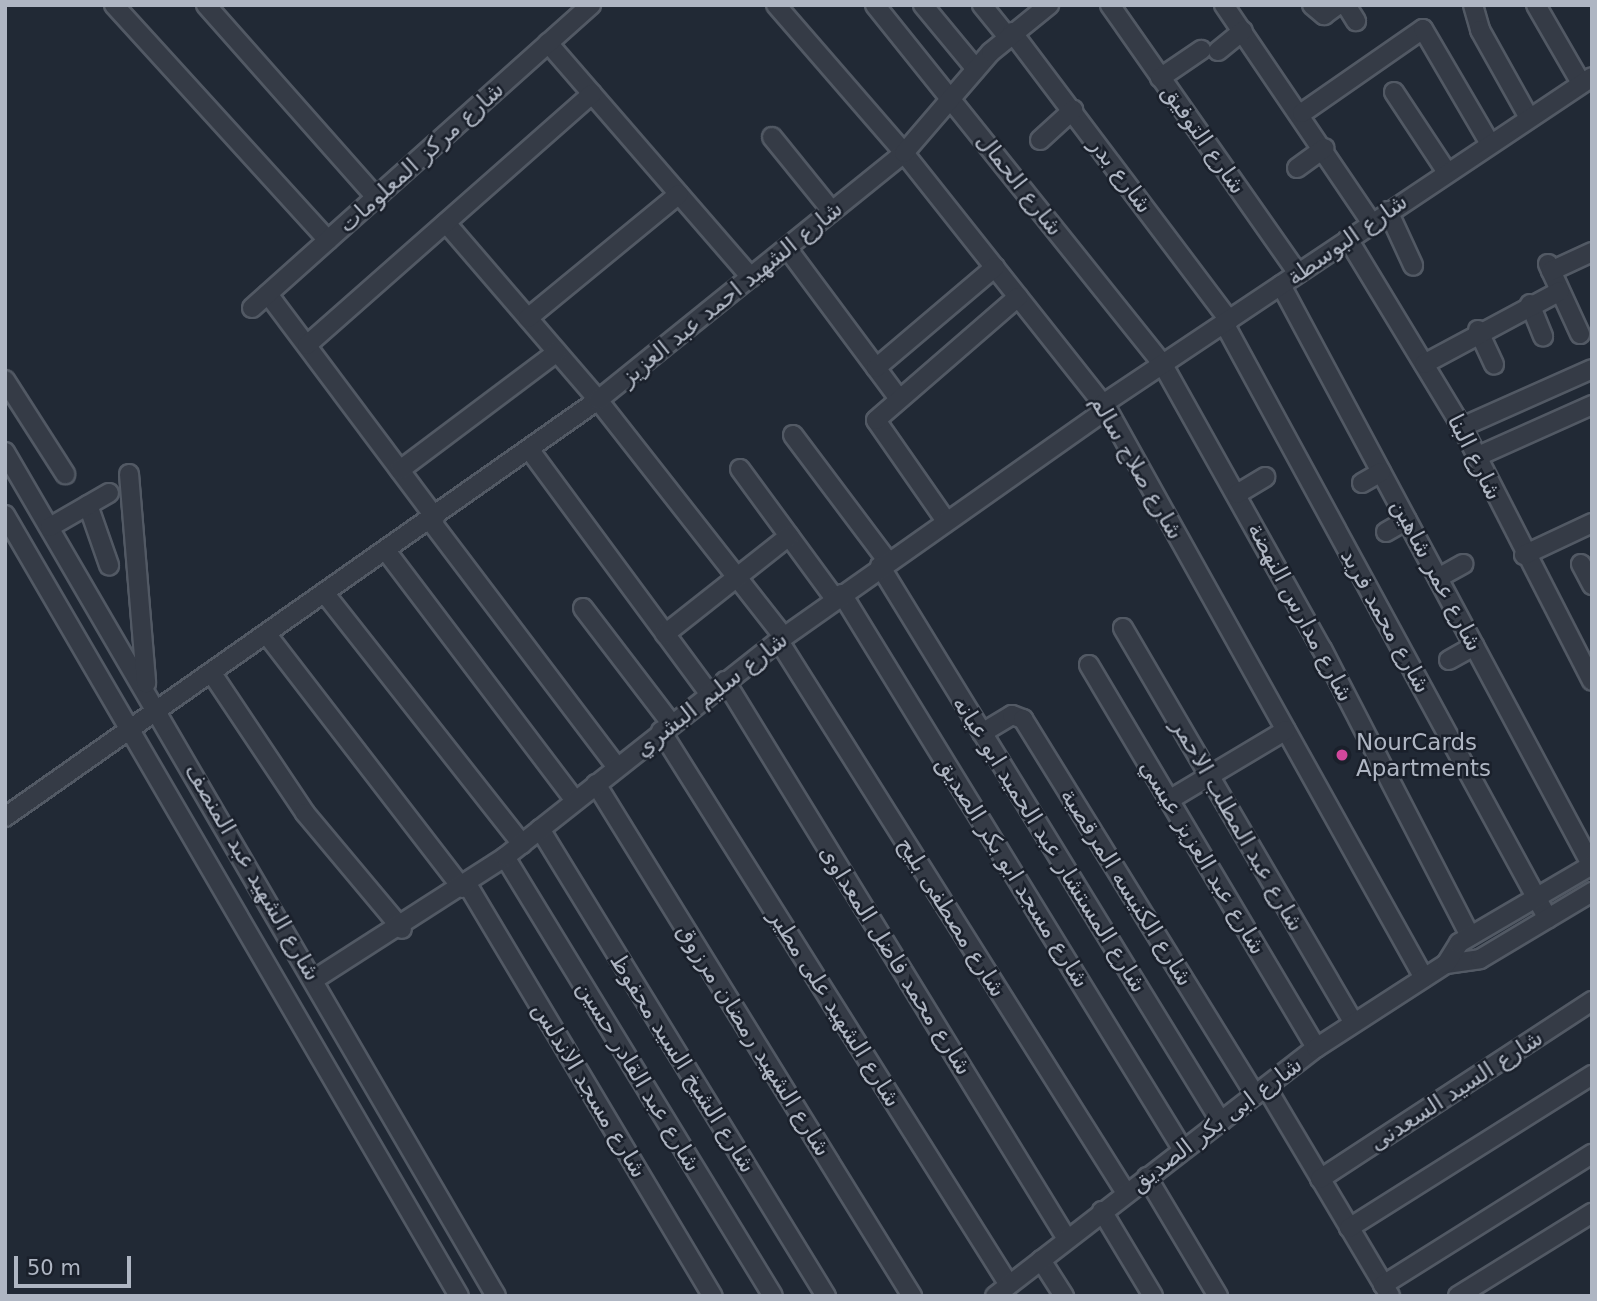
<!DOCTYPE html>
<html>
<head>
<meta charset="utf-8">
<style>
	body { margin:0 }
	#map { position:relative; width:1597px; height:1301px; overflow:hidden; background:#212935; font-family:"DejaVu Sans","Noto Naskh Arabic",sans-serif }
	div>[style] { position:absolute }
	.roads { filter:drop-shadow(2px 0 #525964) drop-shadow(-2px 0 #525964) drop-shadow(0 2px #525964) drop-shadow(0 -2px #525964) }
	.minor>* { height:18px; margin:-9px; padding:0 9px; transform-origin:9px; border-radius:9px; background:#353b46 }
	.dots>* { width:19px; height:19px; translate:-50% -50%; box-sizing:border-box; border:4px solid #1a202b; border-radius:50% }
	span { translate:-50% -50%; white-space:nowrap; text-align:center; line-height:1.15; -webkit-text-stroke:5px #1a202b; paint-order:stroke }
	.street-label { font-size:23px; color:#afb6c3 }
	.poi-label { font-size:23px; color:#afb6c3 }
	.left { translate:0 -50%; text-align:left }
	.frame { position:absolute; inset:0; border:7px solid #afb6c3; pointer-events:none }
	.scale { position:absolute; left:14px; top:1256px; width:117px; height:32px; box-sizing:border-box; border:4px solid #afb6c3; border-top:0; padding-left:9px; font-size:21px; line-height:24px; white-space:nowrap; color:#afb6c3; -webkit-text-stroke:5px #1a202b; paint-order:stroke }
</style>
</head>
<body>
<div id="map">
	<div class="roads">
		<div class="minor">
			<div style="left:114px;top:5px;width:318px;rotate:47.7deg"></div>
			<div style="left:206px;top:5px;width:256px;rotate:48.5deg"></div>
			<div style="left:776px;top:5px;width:196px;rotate:49.1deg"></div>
			<div style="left:904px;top:153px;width:327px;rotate:51.6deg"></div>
			<div style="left:1107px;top:409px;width:651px;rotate:60.88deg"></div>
			<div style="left:875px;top:5px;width:461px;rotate:51.3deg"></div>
			<div style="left:1163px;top:365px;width:325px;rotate:60.8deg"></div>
			<div style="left:1322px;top:649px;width:323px;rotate:62.7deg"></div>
			<div style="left:923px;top:5px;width:83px;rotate:50.4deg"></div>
			<div style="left:982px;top:5px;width:40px;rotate:51deg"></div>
			<div style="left:1110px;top:5px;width:327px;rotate:55deg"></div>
			<div style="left:1224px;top:5px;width:262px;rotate:55.9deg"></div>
			<div style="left:1312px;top:5px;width:16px;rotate:40deg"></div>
			<div style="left:1324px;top:15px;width:17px;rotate:-36deg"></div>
			<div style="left:1346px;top:5px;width:19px;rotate:58deg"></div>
			<div style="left:1473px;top:5px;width:26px;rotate:74deg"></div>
			<div style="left:1480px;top:30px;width:98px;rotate:60.8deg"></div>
			<div style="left:1536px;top:5px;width:90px;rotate:60deg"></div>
			<div style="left:1012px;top:32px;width:361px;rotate:53deg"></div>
			<div style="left:548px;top:43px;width:310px;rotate:49.1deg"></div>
			<div style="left:1218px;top:51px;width:32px;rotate:-39deg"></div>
			<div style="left:1160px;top:78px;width:50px;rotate:-34.3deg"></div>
			<div style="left:1394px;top:92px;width:95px;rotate:56.6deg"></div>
			<div style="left:1302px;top:113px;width:147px;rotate:-34.8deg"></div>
			<div style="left:1423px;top:29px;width:131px;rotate:59.7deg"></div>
			<div style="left:772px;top:137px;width:95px;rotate:51deg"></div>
			<div style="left:1040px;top:140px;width:45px;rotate:-42.3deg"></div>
			<div style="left:1297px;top:168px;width:34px;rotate:-36deg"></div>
			<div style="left:1388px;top:211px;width:60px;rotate:65.2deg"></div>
			<div style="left:446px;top:223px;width:233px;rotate:49.3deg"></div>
			<div style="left:598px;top:400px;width:301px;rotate:51.9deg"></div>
			<div style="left:1348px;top:239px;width:220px;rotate:58.8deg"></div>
			<div style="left:1462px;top:427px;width:285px;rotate:62.9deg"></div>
			<div style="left:787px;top:248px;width:188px;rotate:53.4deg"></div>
			<div style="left:1548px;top:264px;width:77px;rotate:65.4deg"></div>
			<div style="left:1551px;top:271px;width:45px;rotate:-24.9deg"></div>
			<div style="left:1281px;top:285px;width:659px;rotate:61.84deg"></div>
			<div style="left:268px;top:294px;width:279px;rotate:53.2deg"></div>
			<div style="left:1530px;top:304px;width:35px;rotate:68deg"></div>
			<div style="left:252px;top:308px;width:455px;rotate:-41.8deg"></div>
			<div style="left:528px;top:318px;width:195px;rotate:-39.4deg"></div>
			<div style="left:1224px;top:323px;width:678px;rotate:61.47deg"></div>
			<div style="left:1478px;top:330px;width:38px;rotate:65deg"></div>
			<div style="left:307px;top:345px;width:380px;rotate:-41.4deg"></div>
			<div style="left:1424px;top:364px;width:154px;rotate:-28.2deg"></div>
			<div style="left:876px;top:368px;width:156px;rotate:-40.3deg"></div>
			<div style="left:5px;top:380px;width:112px;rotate:57.4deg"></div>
			<div style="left:1103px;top:404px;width:588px;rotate:-33.77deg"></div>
			<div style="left:1462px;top:427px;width:142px;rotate:-24deg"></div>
			<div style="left:793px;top:435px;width:156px;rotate:53.1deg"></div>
			<div style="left:529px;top:449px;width:303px;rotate:53.6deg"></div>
			<div style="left:5px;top:452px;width:976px;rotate:59.81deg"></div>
			<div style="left:1476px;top:457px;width:127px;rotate:-24.1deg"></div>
			<div style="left:740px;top:469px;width:161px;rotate:53.8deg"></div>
			<div style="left:400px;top:470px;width:196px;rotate:-36.9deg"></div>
			<div style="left:129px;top:474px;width:210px;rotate:85.3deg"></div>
			<div style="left:1362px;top:483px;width:22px;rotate:-30deg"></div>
			<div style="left:1237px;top:494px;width:33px;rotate:-31deg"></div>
			<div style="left:88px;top:505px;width:64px;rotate:70.7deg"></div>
			<div style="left:5px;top:515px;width:903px;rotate:59.83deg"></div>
			<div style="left:944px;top:518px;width:119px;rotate:-124.8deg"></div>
			<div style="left:876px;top:420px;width:188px;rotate:-40.9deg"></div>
			<div style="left:430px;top:520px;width:310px;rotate:52.9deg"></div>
			<div style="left:50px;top:527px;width:68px;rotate:-30deg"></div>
			<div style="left:1386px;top:532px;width:24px;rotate:-30deg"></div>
			<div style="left:387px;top:552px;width:312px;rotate:52.9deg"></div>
			<div style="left:1524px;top:555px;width:75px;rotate:-25.2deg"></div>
			<div style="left:1581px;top:564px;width:24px;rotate:62deg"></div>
			<div style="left:880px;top:566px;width:652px;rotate:58.48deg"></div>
			<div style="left:1438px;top:578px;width:29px;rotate:-29deg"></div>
			<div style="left:842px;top:594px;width:652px;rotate:58.48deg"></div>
			<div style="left:326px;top:595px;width:317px;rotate:51.8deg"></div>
			<div style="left:583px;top:608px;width:145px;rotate:52.6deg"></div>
			<div style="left:1123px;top:628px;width:456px;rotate:59.7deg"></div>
			<div style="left:665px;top:634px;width:158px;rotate:-38.3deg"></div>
			<div style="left:268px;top:636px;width:318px;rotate:52.4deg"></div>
			<div style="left:779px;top:641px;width:652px;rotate:57.85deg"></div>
			<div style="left:1449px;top:660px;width:29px;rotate:-29deg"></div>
			<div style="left:1089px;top:665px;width:445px;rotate:59.3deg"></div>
			<div style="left:213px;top:675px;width:166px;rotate:56.3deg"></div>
			<div style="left:305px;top:813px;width:151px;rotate:50.1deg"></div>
			<div style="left:725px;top:681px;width:654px;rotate:58.5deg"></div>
			<div style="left:661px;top:731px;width:654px;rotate:57.86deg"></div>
			<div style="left:982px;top:733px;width:35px;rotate:-31deg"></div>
			<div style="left:1012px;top:715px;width:12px;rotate:20deg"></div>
			<div style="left:1023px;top:719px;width:442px;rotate:58.3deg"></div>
			<div style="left:596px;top:784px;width:602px;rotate:58.32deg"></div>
			<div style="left:1169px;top:800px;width:136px;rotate:-30.9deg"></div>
			<div style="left:5px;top:817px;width:725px;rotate:-35.12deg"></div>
			<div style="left:598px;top:400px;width:393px;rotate:-38.9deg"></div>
			<div style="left:904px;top:153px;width:133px;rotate:-49.3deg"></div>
			<div style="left:991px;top:52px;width:75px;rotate:-39deg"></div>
			<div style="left:540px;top:829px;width:548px;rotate:58.52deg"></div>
			<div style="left:505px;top:857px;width:514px;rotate:58.6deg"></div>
			<div style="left:467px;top:884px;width:480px;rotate:59.2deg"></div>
			<div style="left:1446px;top:964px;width:34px;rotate:-8deg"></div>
			<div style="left:1480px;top:959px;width:131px;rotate:-30.9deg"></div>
			<div style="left:315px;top:979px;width:226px;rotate:-32.7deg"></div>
			<div style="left:505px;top:857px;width:355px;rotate:-38.3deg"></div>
			<div style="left:784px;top:637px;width:395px;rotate:-35.2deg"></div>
			<div style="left:1266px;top:1087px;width:243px;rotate:59.3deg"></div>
			<div style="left:1147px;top:1177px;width:139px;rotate:59.2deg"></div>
			<div style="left:1320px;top:1179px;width:325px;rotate:-33.2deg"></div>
			<div style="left:1102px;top:1211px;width:99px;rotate:59deg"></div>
			<div style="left:1349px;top:1228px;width:287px;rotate:-32.2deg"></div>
			<div style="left:1041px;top:1260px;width:43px;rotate:57.4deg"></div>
			<div style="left:1383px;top:1285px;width:247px;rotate:-32.1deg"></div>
			<div style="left:995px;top:1296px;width:406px;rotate:-37.7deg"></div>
			<div style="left:1316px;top:1048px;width:155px;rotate:-32.9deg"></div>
			<div style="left:1446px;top:964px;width:25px;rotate:-58deg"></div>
			<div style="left:1459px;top:943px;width:154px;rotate:-30.4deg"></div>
			<div style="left:1458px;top:1296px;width:158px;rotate:-31.8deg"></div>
		</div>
	</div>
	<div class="dots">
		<div style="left:1342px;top:755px;background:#d1479c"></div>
	</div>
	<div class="street-label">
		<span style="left:1204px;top:139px;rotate:55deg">شارع التوفيق</span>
		<span style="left:421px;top:157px;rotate:-42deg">شارع مركز المعلومات</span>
		<span style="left:1121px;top:175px;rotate:53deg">شارع بدر</span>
		<span style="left:1020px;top:184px;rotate:52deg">شارع الحمال</span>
		<span style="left:1347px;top:239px;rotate:-35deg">شارع البوسطة</span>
		<span style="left:731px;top:293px;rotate:-39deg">شارع الشهيد احمد عبد العزيز</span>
		<span style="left:1475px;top:457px;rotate:63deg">شارع البنا</span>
		<span style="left:1137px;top:467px;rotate:60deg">شارع صلاح سالم</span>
		<span style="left:1437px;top:575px;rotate:62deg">شارع عمر شاهين</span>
		<span style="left:1301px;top:612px;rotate:62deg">شارع مدارس النهضة</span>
		<span style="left:1386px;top:621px;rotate:61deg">شارع محمد فريد</span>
		<span style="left:711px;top:694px;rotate:-38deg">شارع سليم البشري</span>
		<span style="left:1238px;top:825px;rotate:60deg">شارع عبد المطلب الاحمر</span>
		<span style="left:1050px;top:844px;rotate:58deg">شارع المستشار عبد الحميد ابو عيانه</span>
		<span style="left:1203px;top:857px;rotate:59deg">شارع عبد العزيز عيسي</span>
		<span style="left:253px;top:872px;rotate:60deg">شارع الشهيد عبد المنصف</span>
		<span style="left:1013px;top:872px;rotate:58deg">شارع مسجد ابو بكر الصديق</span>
		<span style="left:1127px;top:887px;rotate:58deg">شارع الكنيسه المرقصية</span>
		<span style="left:952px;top:917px;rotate:58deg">شارع مصطفى بليح</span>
		<span style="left:896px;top:960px;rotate:58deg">شارع محمد فاضل المعداوى</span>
		<span style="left:835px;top:1008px;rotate:58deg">شارع الشهيد على مطير</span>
		<span style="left:754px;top:1040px;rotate:58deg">شارع الشهيد رمضان مرزوق</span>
		<span style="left:683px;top:1063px;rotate:58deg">شارع الشيخ السيد محفوظ</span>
		<span style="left:639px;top:1076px;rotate:59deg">شارع عبد القادر حسين</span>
		<span style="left:590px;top:1090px;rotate:59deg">شارع مسجد الاندلس</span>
		<span style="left:1456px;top:1090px;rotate:-33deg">شارع السيد السعدنى</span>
		<span style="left:1216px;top:1124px;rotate:-37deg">شارع ابى بكر الصديق</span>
	</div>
	<div class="poi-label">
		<span class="left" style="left:1356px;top:755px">NourCards<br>Apartments</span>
	</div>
	<div class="frame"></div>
	<div class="scale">50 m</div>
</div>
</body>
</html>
